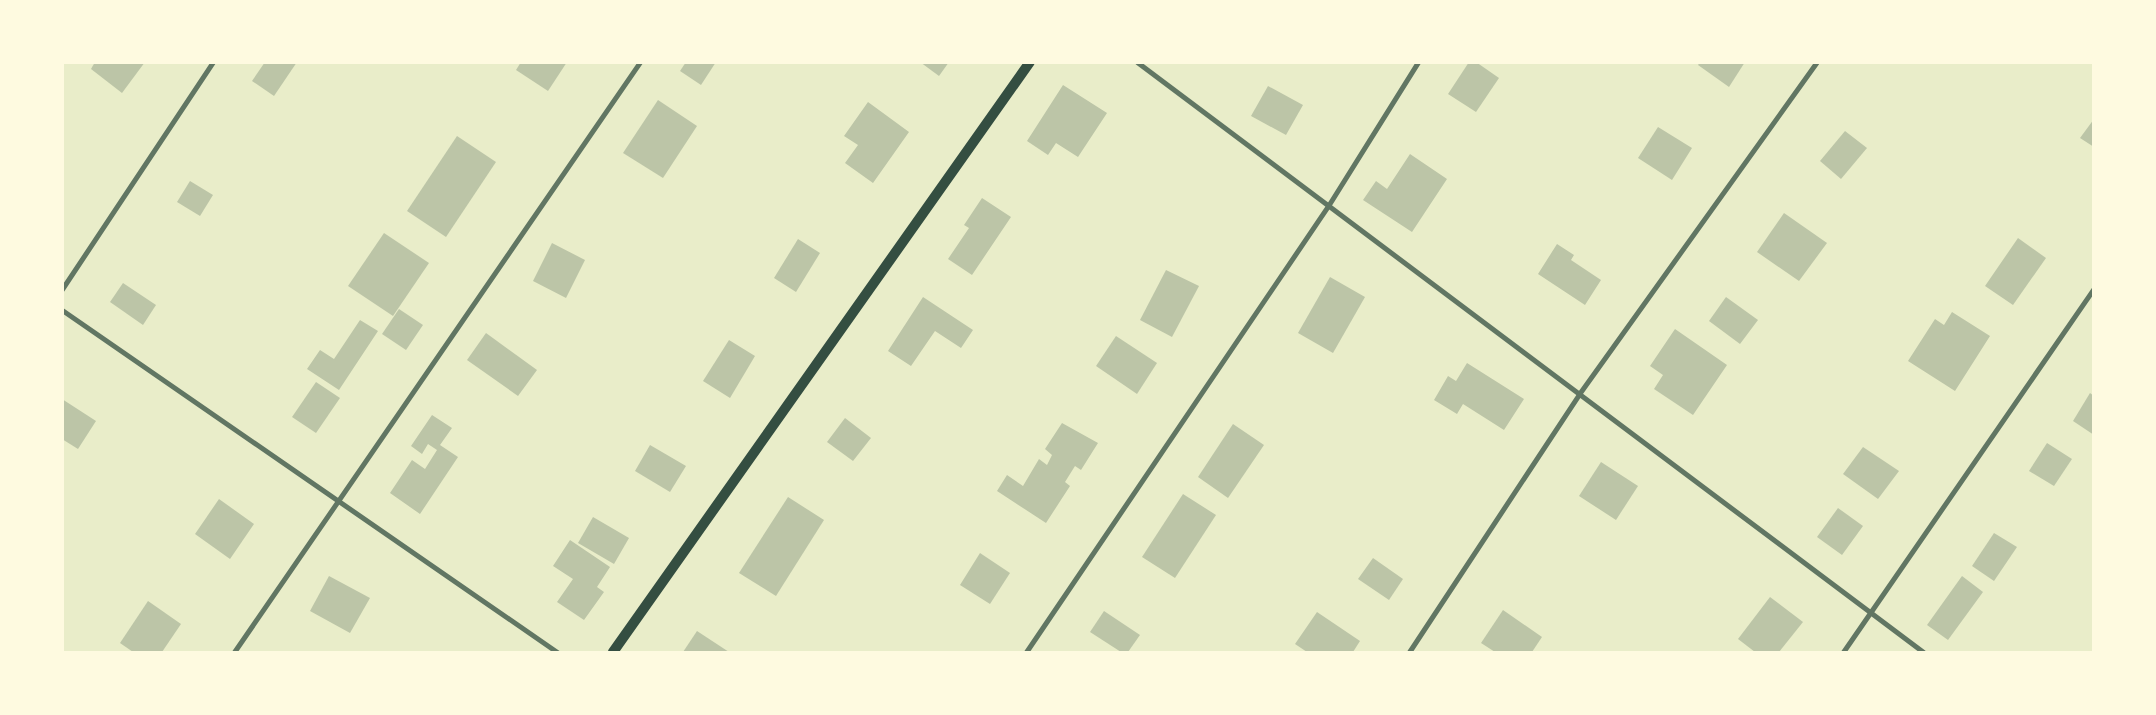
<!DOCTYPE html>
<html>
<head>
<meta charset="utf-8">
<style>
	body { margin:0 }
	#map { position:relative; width:2156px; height:715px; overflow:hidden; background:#e9edc9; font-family:Manrope,sans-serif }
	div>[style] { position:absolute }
	.building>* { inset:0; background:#bcc5a7 }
	.minor>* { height:5px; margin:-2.5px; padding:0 2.5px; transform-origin:2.5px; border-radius:2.5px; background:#617663 }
	.secondary>* { height:10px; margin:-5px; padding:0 5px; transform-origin:5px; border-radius:5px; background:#344e41 }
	span { translate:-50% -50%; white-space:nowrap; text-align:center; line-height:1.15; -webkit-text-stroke:4px #fefae0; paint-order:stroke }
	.frame { position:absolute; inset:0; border:64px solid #fefae0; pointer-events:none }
</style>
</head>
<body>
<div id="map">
	<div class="building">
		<div style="clip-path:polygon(95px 62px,145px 62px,122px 93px,91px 69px)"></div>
		<div style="clip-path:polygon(265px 62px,297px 62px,274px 96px,252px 81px)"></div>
		<div style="clip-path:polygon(521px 62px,567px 62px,548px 91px,516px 70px)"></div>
		<div style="clip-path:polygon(686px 62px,716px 62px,701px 85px,680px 71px)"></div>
		<div style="clip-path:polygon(920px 62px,949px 62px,939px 76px)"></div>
		<div style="clip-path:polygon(1469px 62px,1476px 62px,1499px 78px,1476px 112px,1448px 94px)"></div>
		<div style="clip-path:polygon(1700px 62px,1745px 62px,1729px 87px,1698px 65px)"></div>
		<div style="clip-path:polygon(1063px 85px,1107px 113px,1078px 157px,1056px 143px,1048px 155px,1027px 141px)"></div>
		<div style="clip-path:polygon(1268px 86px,1303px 105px,1286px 135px,1251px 116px)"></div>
		<div style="clip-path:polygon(658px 100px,697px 126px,663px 178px,623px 153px)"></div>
		<div style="clip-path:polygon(868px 102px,909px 132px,873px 183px,845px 163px,858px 145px,844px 136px)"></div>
		<div style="clip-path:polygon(2094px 119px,2094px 147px,2080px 138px)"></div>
		<div style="clip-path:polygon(1658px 127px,1692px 148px,1672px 180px,1638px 158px)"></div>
		<div style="clip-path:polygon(1845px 131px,1867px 148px,1841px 179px,1820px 161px)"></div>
		<div style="clip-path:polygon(457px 136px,496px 162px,446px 237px,407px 211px)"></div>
		<div style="clip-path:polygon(1410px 154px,1447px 179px,1412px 232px,1363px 200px,1376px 181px,1387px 189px)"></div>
		<div style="clip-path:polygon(190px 181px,213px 195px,200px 216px,177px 202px)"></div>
		<div style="clip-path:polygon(982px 198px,1011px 217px,972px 275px,948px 259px,969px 228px,964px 225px)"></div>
		<div style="clip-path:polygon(1784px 213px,1827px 243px,1799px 281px,1757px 252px)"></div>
		<div style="clip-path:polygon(384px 233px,429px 263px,393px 316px,348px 286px)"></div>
		<div style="clip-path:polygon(2018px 238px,2046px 258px,2013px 305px,1985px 286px)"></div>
		<div style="clip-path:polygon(798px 239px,820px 253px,796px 292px,774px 278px)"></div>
		<div style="clip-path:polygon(552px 243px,585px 260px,566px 298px,533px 281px)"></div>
		<div style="clip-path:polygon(1557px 244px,1574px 255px,1571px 260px,1601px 280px,1585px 305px,1538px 274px)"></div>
		<div style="clip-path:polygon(1166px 270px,1199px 286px,1172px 337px,1140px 320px)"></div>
		<div style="clip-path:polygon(1330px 277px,1365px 297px,1333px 353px,1298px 333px)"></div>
		<div style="clip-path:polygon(123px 283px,156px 305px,143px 325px,110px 302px)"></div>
		<div style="clip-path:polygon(923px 297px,973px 330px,961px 348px,935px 331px,911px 366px,888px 351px)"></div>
		<div style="clip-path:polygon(1726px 297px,1758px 320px,1740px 344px,1709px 321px)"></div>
		<div style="clip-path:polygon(399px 309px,423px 325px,406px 350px,382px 334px)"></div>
		<div style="clip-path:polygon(1952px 312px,1990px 336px,1955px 391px,1908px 361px,1935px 319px,1944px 325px)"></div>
		<div style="clip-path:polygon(360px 320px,378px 331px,339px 390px,307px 369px,320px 350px,334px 359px)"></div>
		<div style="clip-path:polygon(1675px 329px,1727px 365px,1693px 415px,1654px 389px,1663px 375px,1650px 366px)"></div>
		<div style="clip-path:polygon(486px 333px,537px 370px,518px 396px,467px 360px)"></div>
		<div style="clip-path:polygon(1116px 336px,1157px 363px,1137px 394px,1096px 366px)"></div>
		<div style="clip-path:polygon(729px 340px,755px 356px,730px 398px,703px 381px)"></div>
		<div style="clip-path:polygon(1467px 363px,1524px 399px,1504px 430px,1463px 404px,1457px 414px,1434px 400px,1448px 376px,1456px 381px)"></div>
		<div style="clip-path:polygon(316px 382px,340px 398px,316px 433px,292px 417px)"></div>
		<div style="clip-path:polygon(2090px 393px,2094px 396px,2094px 435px,2073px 421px)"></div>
		<div style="clip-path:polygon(62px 399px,96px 421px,78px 449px,62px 439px)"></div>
		<div style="clip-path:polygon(432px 415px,452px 428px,440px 445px,458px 457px,420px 514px,390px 493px,412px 460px,425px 469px,437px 450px,428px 444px,422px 454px,411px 446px)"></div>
		<div style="clip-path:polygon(845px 418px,871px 438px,853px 461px,827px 442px)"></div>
		<div style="clip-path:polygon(1062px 423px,1098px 443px,1081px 470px,1075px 466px,1065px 482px,1070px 486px,1046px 523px,997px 491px,1007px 475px,1023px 486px,1039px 459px,1047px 465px,1052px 455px,1045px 449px)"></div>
		<div style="clip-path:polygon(1233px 424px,1264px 445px,1228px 498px,1198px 477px)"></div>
		<div style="clip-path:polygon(2047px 443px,2072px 459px,2054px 486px,2029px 471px)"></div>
		<div style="clip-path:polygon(650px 445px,686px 466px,670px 492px,635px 471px)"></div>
		<div style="clip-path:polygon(1863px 447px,1899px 471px,1878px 499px,1843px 474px)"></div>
		<div style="clip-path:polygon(1601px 462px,1638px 486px,1616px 520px,1579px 496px)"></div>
		<div style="clip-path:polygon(1183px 494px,1216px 515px,1175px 578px,1142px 557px)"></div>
		<div style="clip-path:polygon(788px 497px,824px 520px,776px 596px,739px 573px)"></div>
		<div style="clip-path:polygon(219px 499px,254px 524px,230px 559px,195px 534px)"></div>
		<div style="clip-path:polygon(1838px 508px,1863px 526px,1842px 555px,1817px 537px)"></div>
		<div style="clip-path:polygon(593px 517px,629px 538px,614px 564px,578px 543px)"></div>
		<div style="clip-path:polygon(1994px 533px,2017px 547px,1994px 581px,1972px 566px)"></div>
		<div style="clip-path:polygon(570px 540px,610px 567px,597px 587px,604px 592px,584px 620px,557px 602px,573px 579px,553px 566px)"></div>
		<div style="clip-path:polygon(980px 553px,1010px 573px,990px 604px,960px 585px)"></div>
		<div style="clip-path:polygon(1373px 558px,1403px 579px,1389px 600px,1358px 579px)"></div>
		<div style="clip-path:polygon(329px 576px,370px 598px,350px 633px,310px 611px)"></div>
		<div style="clip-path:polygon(1962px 576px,1983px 592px,1948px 640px,1927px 625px)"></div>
		<div style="clip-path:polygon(1770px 597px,1803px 622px,1779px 652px,1755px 652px,1738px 639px)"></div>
		<div style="clip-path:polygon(148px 601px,181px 624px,162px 652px,133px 652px,120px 643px)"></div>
		<div style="clip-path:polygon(1503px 610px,1542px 637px,1532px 652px,1495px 652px,1481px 643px)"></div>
		<div style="clip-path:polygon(1104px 611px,1140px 635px,1128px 652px,1121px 652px,1090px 632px)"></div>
		<div style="clip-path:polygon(1317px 612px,1360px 641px,1353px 652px,1307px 652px,1295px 644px)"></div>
		<div style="clip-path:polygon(697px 631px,729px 652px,683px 652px)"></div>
	</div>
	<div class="minor">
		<div style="left:1137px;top:62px;width:983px;rotate:36.89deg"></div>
		<div style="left:62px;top:289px;width:273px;rotate:-56.4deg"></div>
		<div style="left:62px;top:310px;width:602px;rotate:34.64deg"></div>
		<div style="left:234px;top:652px;width:716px;rotate:-55.47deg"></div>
		<div style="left:1026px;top:652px;width:539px;rotate:-55.9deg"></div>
		<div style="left:1328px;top:206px;width:170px;rotate:-58deg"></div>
		<div style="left:1409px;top:652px;width:309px;rotate:-56.6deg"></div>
		<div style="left:1579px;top:394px;width:408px;rotate:-54.4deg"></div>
		<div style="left:1843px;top:652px;width:442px;rotate:-55.4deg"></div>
	</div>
	<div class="secondary">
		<div style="left:613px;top:652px;width:722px;rotate:-54.75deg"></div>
	</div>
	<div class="frame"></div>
</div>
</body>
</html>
